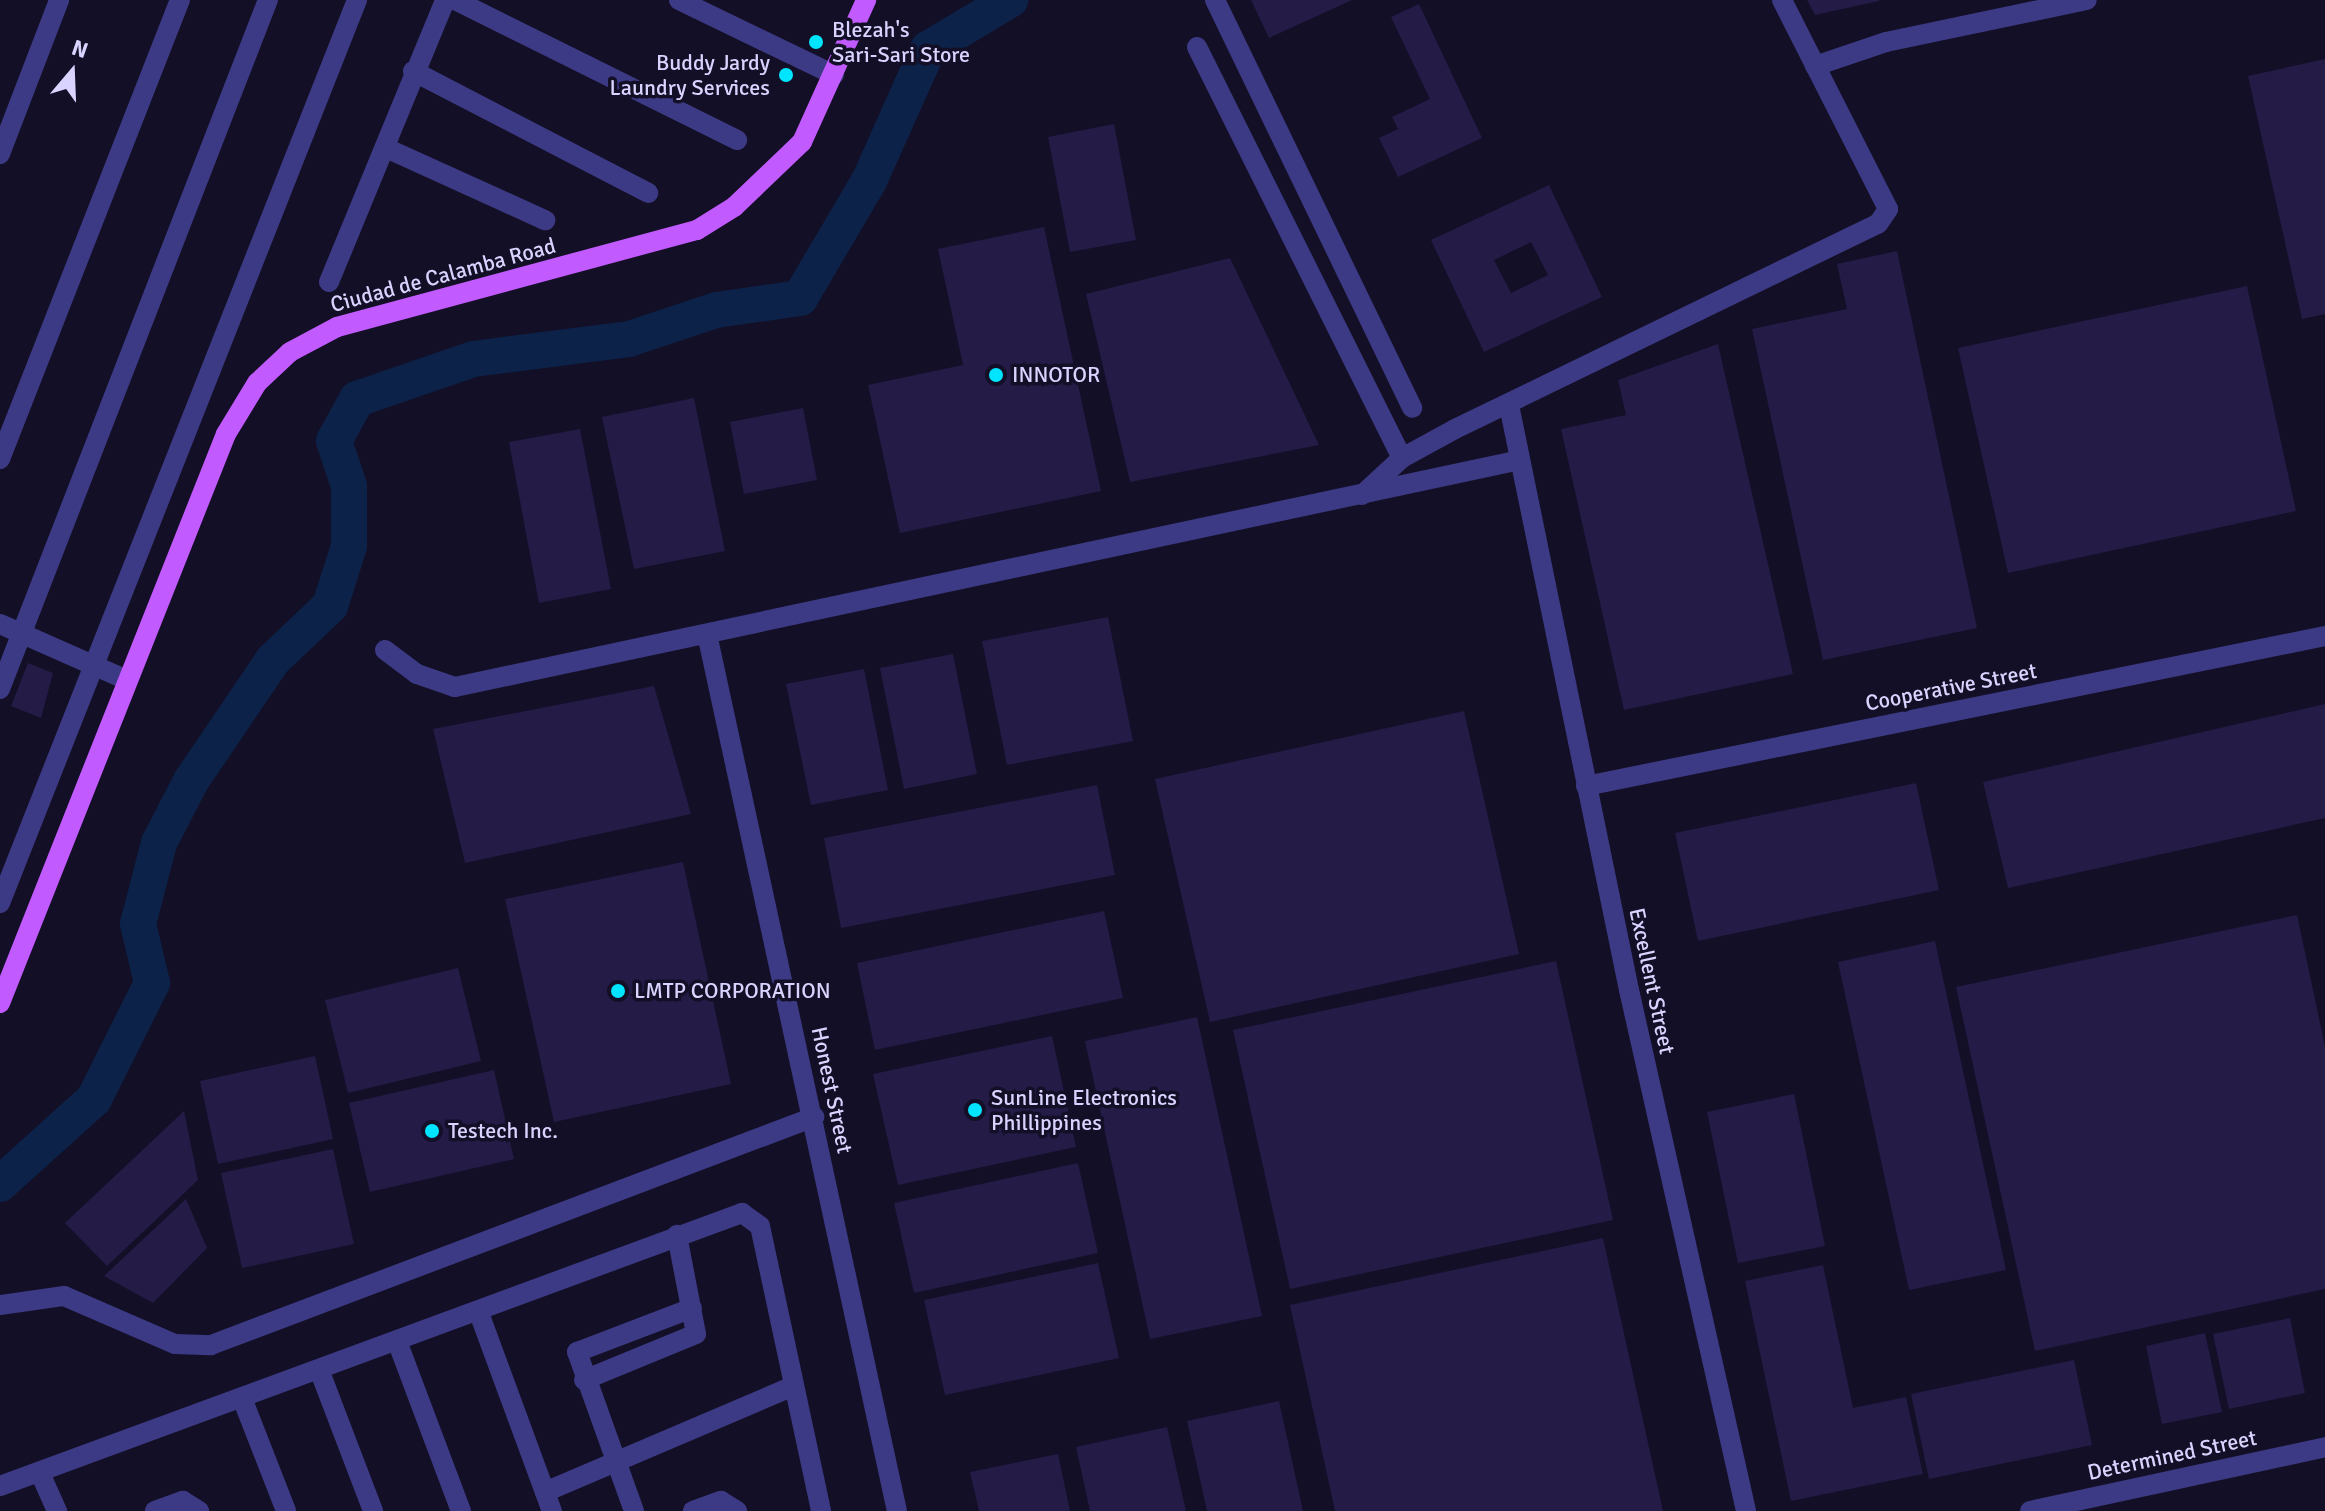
<!DOCTYPE html>
<html>
<head>
<meta charset="utf-8">
<style>
	body { margin:0 }
	#map { position:relative; width:2325px; height:1511px; overflow:hidden; background:#130f26; font-family:Signika,sans-serif }
	div>[style] { position:absolute }
	.river>* { height:36px; margin:-18px; padding:0 18px; transform-origin:18px; border-radius:18px; background:#0c2248 }
	.building>* { inset:0; background:#241b47 }
	.minor>* { height:20px; margin:-10px; padding:0 10px; transform-origin:10px; border-radius:10px; background:#3d3a85 }
	.major>* { height:20px; margin:-10px; padding:0 10px; transform-origin:10px; border-radius:10px; background:#c25bff }
	.dots>* { width:22px; height:22px; translate:-50% -50%; box-sizing:border-box; border:4px solid #130f26; border-radius:50% }
	span { translate:-50% -50%; white-space:nowrap; text-align:center; line-height:1.15; -webkit-text-stroke:7px #130f26; paint-order:stroke }
	.poi-label { font-size:22px; color:#d9d4ff }
	.left { translate:0 -50%; text-align:left }
	.right { translate:-100% -50%; text-align:right }
	.street-label { font-size:22px; color:#d9d4ff }
	.north { position:absolute; left:32px; top:32px; width:80px; height:80px; -webkit-text-stroke:6px #130f26; paint-order:stroke; rotate:19deg; font-size:22px; font-weight:700; line-height:32px; text-align:center; color:#d9d4ff }
	.north::after { content:''; display:block; margin:auto; width:28px; height:36px; background:#d9d4ff; clip-path:polygon(50% 0,100% 100%,50% 72%,0 100%) }
</style>
</head>
<body>
<div id="map">
	<div class="river">
		<div style="left:0;top:1184px;width:127px;rotate:-42.1deg"></div>
		<div style="left:94px;top:1099px;width:130px;rotate:-63.4deg"></div>
		<div style="left:152px;top:983px;width:61px;rotate:-103.3deg"></div>
		<div style="left:138px;top:924px;width:84px;rotate:-75.5deg"></div>
		<div style="left:159px;top:843px;width:70px;rotate:-62.7deg"></div>
		<div style="left:191px;top:781px;width:146px;rotate:-55.9deg"></div>
		<div style="left:273px;top:660px;width:79px;rotate:-43.5deg"></div>
		<div style="left:330px;top:606px;width:63px;rotate:-72.4deg"></div>
		<div style="left:349px;top:546px;width:60px;rotate:-90deg"></div>
		<div style="left:349px;top:486px;width:47px;rotate:-108.4deg"></div>
		<div style="left:334px;top:441px;width:48px;rotate:-61.3deg"></div>
		<div style="left:357px;top:399px;width:123px;rotate:-19deg"></div>
		<div style="left:473px;top:359px;width:157px;rotate:-7.3deg"></div>
		<div style="left:629px;top:339px;width:92px;rotate:-18.4deg"></div>
		<div style="left:716px;top:310px;width:85px;rotate:-8.1deg"></div>
		<div style="left:800px;top:298px;width:136px;rotate:-59.5deg"></div>
		<div style="left:869px;top:181px;width:145px;rotate:-65.9deg"></div>
		<div style="left:928px;top:49px;width:96px;rotate:-30.9deg"></div>
	</div>
	<div class="building">
		<div style="clip-path:polygon(1251px 0,1352px 0,1269px 38px)"></div>
		<div style="clip-path:polygon(1807px 0,1879px 0,1879px 1px,1815px 15px)"></div>
		<div style="clip-path:polygon(1419px 4px,1482px 138px,1398px 177px,1379px 138px,1398px 129px,1392px 117px,1430px 99px,1391px 17px)"></div>
		<div style="clip-path:polygon(2325px 59px,2325px 314px,2302px 319px,2248px 76px)"></div>
		<div style="clip-path:polygon(1114px 124px,1136px 240px,1070px 252px,1048px 137px)"></div>
		<div style="clip-path:polygon(evenodd,1549px 185px,1602px 297px,1484px 352px,1431px 240px,1549px 185px,1531px 242px,1548px 275px,1511px 293px,1494px 260px,1531px 242px)"></div>
		<div style="clip-path:polygon(1044px 227px,1101px 491px,900px 533px,868px 385px,963px 365px,938px 249px)"></div>
		<div style="clip-path:polygon(1897px 251px,1977px 628px,1823px 660px,1752px 329px,1847px 309px,1837px 264px)"></div>
		<div style="clip-path:polygon(1230px 258px,1319px 445px,1130px 482px,1086px 294px)"></div>
		<div style="clip-path:polygon(2247px 286px,2296px 511px,2008px 573px,1958px 348px)"></div>
		<div style="clip-path:polygon(1718px 344px,1793px 674px,1624px 710px,1561px 429px,1626px 415px,1618px 380px)"></div>
		<div style="clip-path:polygon(694px 398px,725px 551px,634px 569px,602px 417px)"></div>
		<div style="clip-path:polygon(803px 408px,817px 480px,744px 494px,730px 422px)"></div>
		<div style="clip-path:polygon(580px 429px,611px 589px,539px 603px,509px 442px)"></div>
		<div style="clip-path:polygon(1108px 617px,1133px 741px,1007px 765px,982px 641px)"></div>
		<div style="clip-path:polygon(953px 654px,977px 774px,904px 789px,880px 668px)"></div>
		<div style="clip-path:polygon(28px 663px,53px 673px,41px 718px,11px 706px)"></div>
		<div style="clip-path:polygon(864px 669px,888px 790px,811px 805px,786px 684px)"></div>
		<div style="clip-path:polygon(654px 686px,691px 814px,465px 863px,433px 729px)"></div>
		<div style="clip-path:polygon(2325px 704px,2325px 818px,2008px 888px,1983px 782px)"></div>
		<div style="clip-path:polygon(1464px 711px,1519px 954px,1210px 1022px,1155px 779px)"></div>
		<div style="clip-path:polygon(1916px 783px,1939px 890px,1698px 941px,1675px 833px)"></div>
		<div style="clip-path:polygon(1097px 785px,1115px 875px,841px 928px,824px 838px)"></div>
		<div style="clip-path:polygon(683px 862px,731px 1084px,554px 1122px,505px 899px)"></div>
		<div style="clip-path:polygon(1104px 911px,1123px 998px,875px 1050px,857px 963px)"></div>
		<div style="clip-path:polygon(2297px 915px,2325px 1046px,2325px 1289px,2035px 1351px,1956px 987px)"></div>
		<div style="clip-path:polygon(1935px 941px,2006px 1270px,1909px 1290px,1838px 962px)"></div>
		<div style="clip-path:polygon(1556px 961px,1613px 1220px,1290px 1289px,1233px 1030px)"></div>
		<div style="clip-path:polygon(458px 968px,481px 1061px,348px 1093px,325px 1000px)"></div>
		<div style="clip-path:polygon(1197px 1017px,1262px 1316px,1150px 1339px,1085px 1041px)"></div>
		<div style="clip-path:polygon(1052px 1036px,1076px 1147px,898px 1185px,873px 1074px)"></div>
		<div style="clip-path:polygon(315px 1056px,333px 1139px,218px 1164px,200px 1081px)"></div>
		<div style="clip-path:polygon(494px 1070px,514px 1159px,370px 1192px,349px 1103px)"></div>
		<div style="clip-path:polygon(1794px 1094px,1825px 1246px,1738px 1263px,1707px 1112px)"></div>
		<div style="clip-path:polygon(184px 1111px,198px 1180px,107px 1266px,65px 1223px)"></div>
		<div style="clip-path:polygon(333px 1149px,354px 1244px,242px 1268px,221px 1173px)"></div>
		<div style="clip-path:polygon(1078px 1163px,1098px 1253px,914px 1293px,894px 1203px)"></div>
		<div style="clip-path:polygon(186px 1199px,207px 1248px,153px 1303px,104px 1276px)"></div>
		<div style="clip-path:polygon(1603px 1238px,1663px 1511px,1335px 1511px,1290px 1305px)"></div>
		<div style="clip-path:polygon(1098px 1263px,1119px 1358px,945px 1395px,924px 1300px)"></div>
		<div style="clip-path:polygon(1823px 1265px,1853px 1408px,1906px 1397px,1923px 1474px,1791px 1501px,1745px 1281px)"></div>
		<div style="clip-path:polygon(2290px 1318px,2305px 1393px,2229px 1409px,2213px 1334px)"></div>
		<div style="clip-path:polygon(2205px 1333px,2222px 1412px,2162px 1424px,2146px 1346px)"></div>
		<div style="clip-path:polygon(2074px 1360px,2092px 1445px,1929px 1479px,1911px 1394px)"></div>
		<div style="clip-path:polygon(1279px 1401px,1303px 1511px,1207px 1511px,1187px 1421px)"></div>
		<div style="clip-path:polygon(1167px 1427px,1186px 1511px,1090px 1511px,1076px 1447px)"></div>
		<div style="clip-path:polygon(1058px 1454px,1070px 1511px,979px 1511px,970px 1472px)"></div>
	</div>
	<div class="minor">
		<div style="left:455px;top:0;width:315px;rotate:26.4deg"></div>
		<div style="left:679px;top:0;width:172px;rotate:25.8deg"></div>
		<div style="left:1215px;top:0;width:453px;rotate:64.2deg"></div>
		<div style="left:1197px;top:47px;width:459px;rotate:63.5deg"></div>
		<div style="left:1815px;top:66px;width:75px;rotate:-18.7deg"></div>
		<div style="left:1886px;top:42px;width:205px;rotate:-11.8deg"></div>
		<div style="left:413px;top:71px;width:265px;rotate:27.4deg"></div>
		<div style="left:386px;top:148px;width:175px;rotate:24.4deg"></div>
		<div style="left:0;top:154px;width:165px;rotate:-69deg"></div>
		<div style="left:329px;top:282px;width:305px;rotate:-67.6deg"></div>
		<div style="left:1509px;top:405px;width:597px;rotate:78.41deg"></div>
		<div style="left:1629px;top:990px;width:534px;rotate:77.34deg"></div>
		<div style="left:0;top:459px;width:493px;rotate:-68.6deg"></div>
		<div style="left:1362px;top:495px;width:54px;rotate:-42.8deg"></div>
		<div style="left:1402px;top:458px;width:60px;rotate:-28.7deg"></div>
		<div style="left:1455px;top:429px;width:470px;rotate:-25.9deg"></div>
		<div style="left:1878px;top:224px;width:18px;rotate:-56deg"></div>
		<div style="left:1888px;top:209px;width:234px;rotate:-116.9deg"></div>
		<div style="left:0;top:624px;width:139px;rotate:23.8deg"></div>
		<div style="left:707px;top:634px;width:897px;rotate:77.78deg"></div>
		<div style="left:385px;top:650px;width:40px;rotate:37deg"></div>
		<div style="left:417px;top:674px;width:40px;rotate:18.9deg"></div>
		<div style="left:455px;top:687px;width:1089px;rotate:-12.03deg"></div>
		<div style="left:0;top:689px;width:739px;rotate:-68.75deg"></div>
		<div style="left:1586px;top:786px;width:754px;rotate:-11.47deg"></div>
		<div style="left:0;top:903px;width:971px;rotate:-68.43deg"></div>
		<div style="left:0;top:1305px;width:65px;rotate:-8deg"></div>
		<div style="left:64px;top:1296px;width:121px;rotate:23.4deg"></div>
		<div style="left:175px;top:1344px;width:36px;rotate:2deg"></div>
		<div style="left:211px;top:1345px;width:645px;rotate:-20.71deg"></div>
		<div style="left:479px;top:1313px;width:211px;rotate:69.8deg"></div>
		<div style="left:397px;top:1341px;width:182px;rotate:69.4deg"></div>
		<div style="left:320px;top:1372px;width:149px;rotate:69.1deg"></div>
		<div style="left:584px;top:1380px;width:121px;rotate:-22.3deg"></div>
		<div style="left:696px;top:1334px;width:101px;rotate:-100.9deg"></div>
		<div style="left:242px;top:1398px;width:121px;rotate:68.7deg"></div>
		<div style="left:40px;top:1473px;width:42px;rotate:65.9deg"></div>
		<div style="left:0;top:1486px;width:791px;rotate:-20.2deg"></div>
		<div style="left:742px;top:1213px;width:22px;rotate:36deg"></div>
		<div style="left:760px;top:1226px;width:291px;rotate:77.9deg"></div>
		<div style="left:545px;top:1492px;width:270px;rotate:-23.1deg"></div>
		<div style="left:155px;top:1511px;width:30px;rotate:-20deg"></div>
		<div style="left:183px;top:1501px;width:19px;rotate:32deg"></div>
		<div style="left:634px;top:1511px;width:169px;rotate:-109.7deg"></div>
		<div style="left:577px;top:1352px;width:123px;rotate:-20.9deg"></div>
		<div style="left:693px;top:1511px;width:30px;rotate:-20deg"></div>
		<div style="left:721px;top:1501px;width:19px;rotate:32deg"></div>
		<div style="left:2030px;top:1511px;width:302px;rotate:-12.2deg"></div>
	</div>
	<div class="major">
		<div style="left:0;top:1003px;width:612px;rotate:-68.34deg"></div>
		<div style="left:226px;top:434px;width:60px;rotate:-58.7deg"></div>
		<div style="left:257px;top:383px;width:45px;rotate:-43.2deg"></div>
		<div style="left:290px;top:352px;width:53px;rotate:-28deg"></div>
		<div style="left:337px;top:327px;width:373px;rotate:-15.1deg"></div>
		<div style="left:697px;top:230px;width:44px;rotate:-31.9deg"></div>
		<div style="left:734px;top:207px;width:94px;rotate:-43.7deg"></div>
		<div style="left:802px;top:142px;width:156px;rotate:-65.7deg"></div>
	</div>
	<div class="dots">
		<div style="left:816px;top:42px;background:#00e5ff"></div>
		<div style="left:786px;top:75px;background:#00e5ff"></div>
		<div style="left:996px;top:375px;background:#00e5ff"></div>
		<div style="left:618px;top:991px;background:#00e5ff"></div>
		<div style="left:975px;top:1110px;background:#00e5ff"></div>
		<div style="left:432px;top:1131px;background:#00e5ff"></div>
	</div>
	<div class="poi-label">
		<span class="left" style="left:832px;top:42px">Blezah's<br>Sari-Sari Store</span>
		<span class="right" style="left:770px;top:75px">Buddy Jardy<br>Laundry Services</span>
		<span class="left" style="left:1012px;top:375px">INNOTOR</span>
		<span class="left" style="left:634px;top:991px">LMTP CORPORATION</span>
		<span class="left" style="left:991px;top:1110px">SunLine Electronics<br>Phillippines</span>
		<span class="left" style="left:448px;top:1131px">Testech Inc.</span>
	</div>
	<div class="street-label">
		<span style="left:443px;top:275px;rotate:-15deg">Ciudad de Calamba Road</span>
		<span style="left:1951px;top:687px;rotate:-11deg">Cooperative Street</span>
		<span style="left:1652px;top:981px;rotate:78deg">Excellent Street</span>
		<span style="left:832px;top:1090px;rotate:78deg">Honest Street</span>
		<span style="left:2172px;top:1455px;rotate:-12deg">Determined Street</span>
	</div>
	<div class="north">N</div>
</div>
</body>
</html>
